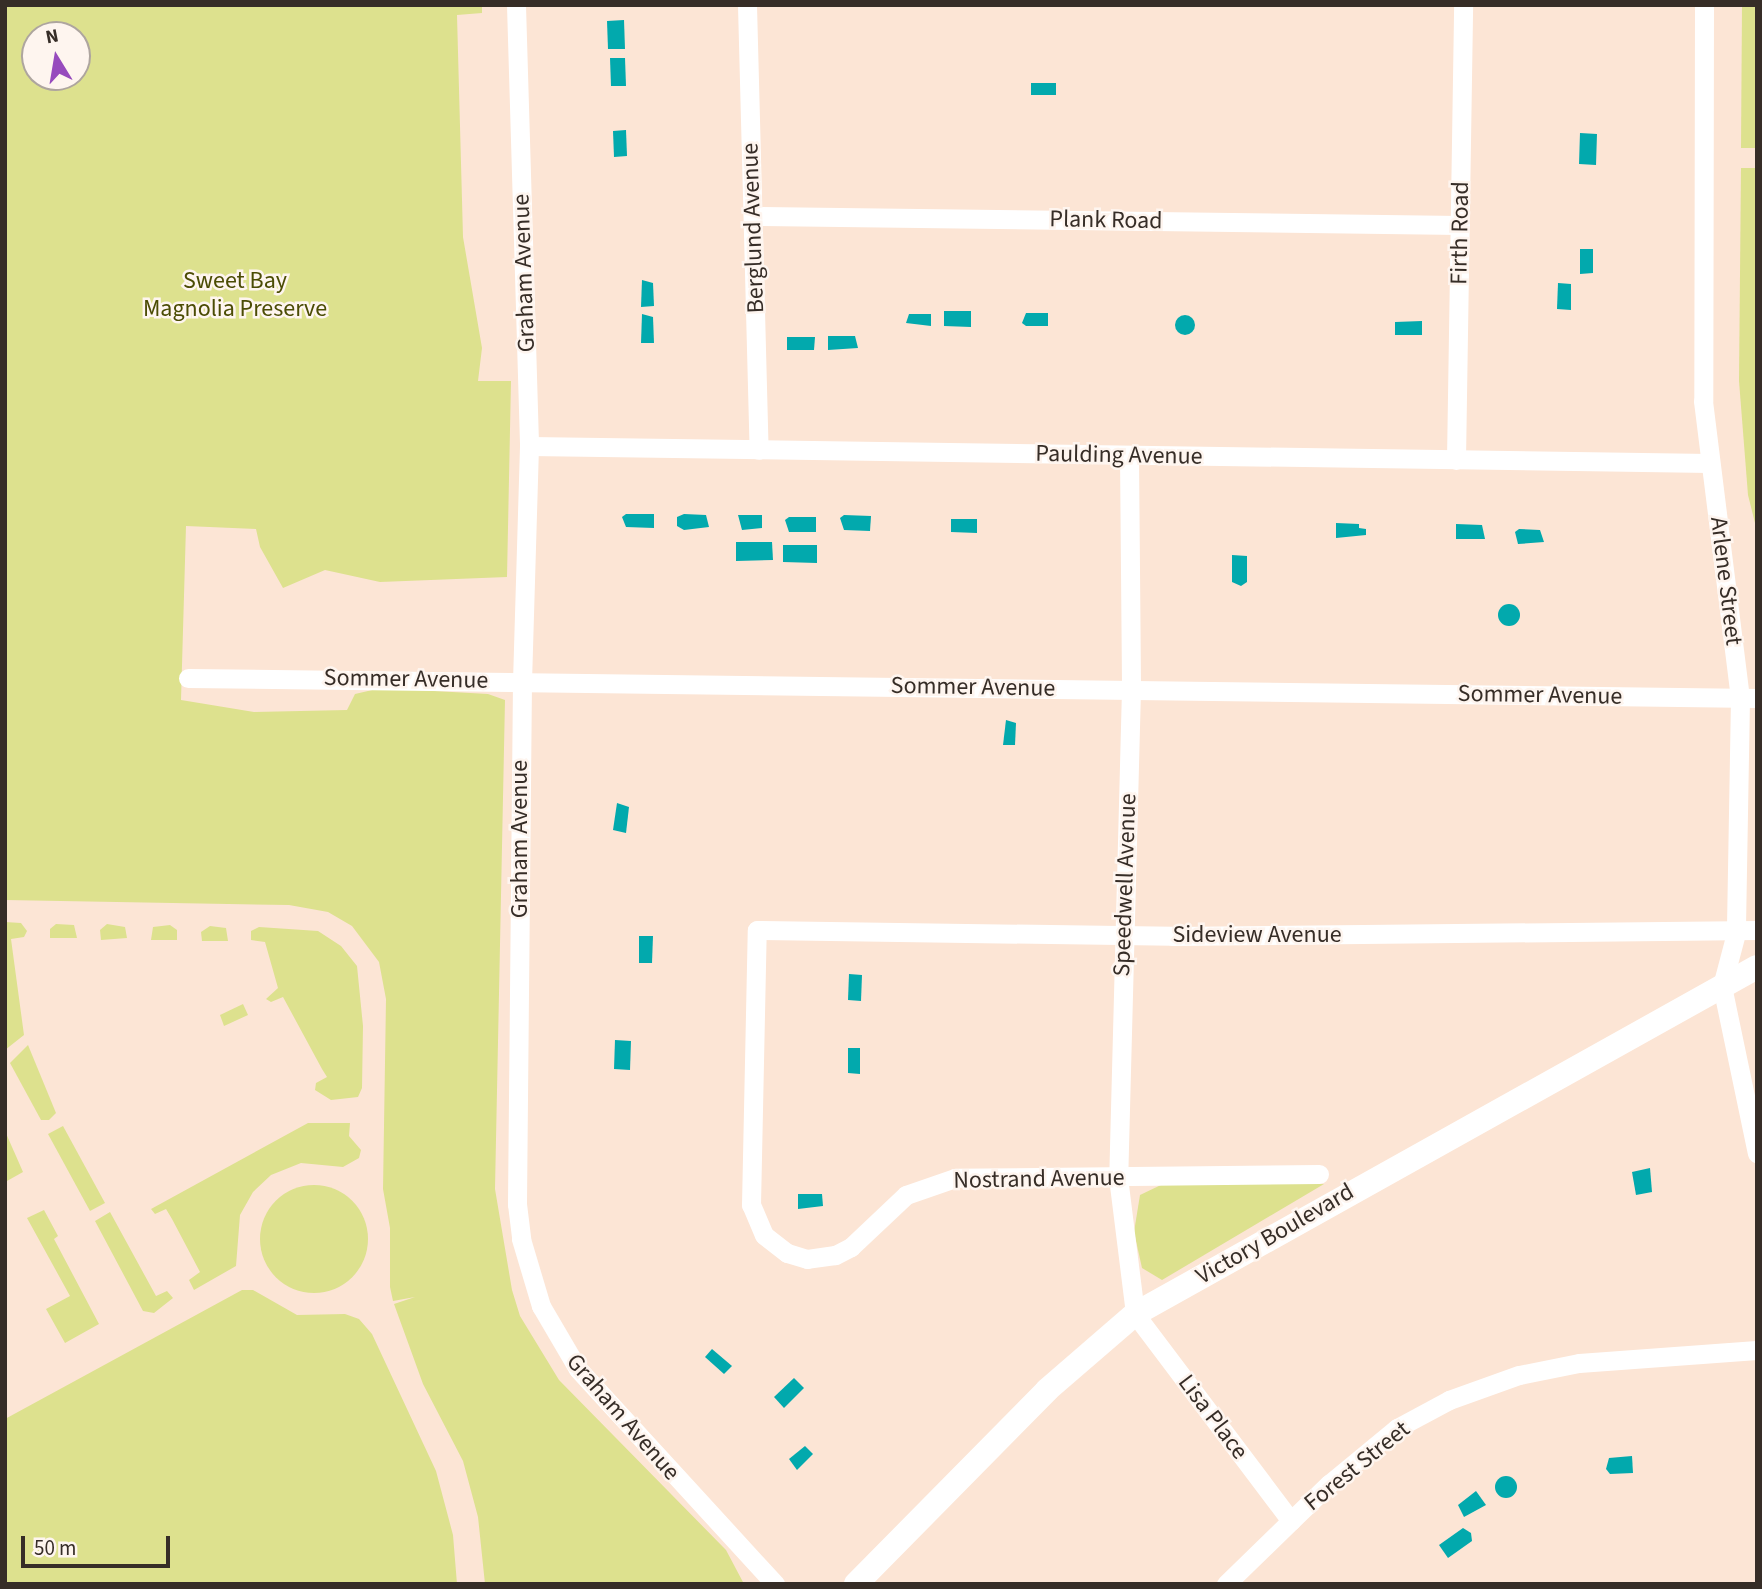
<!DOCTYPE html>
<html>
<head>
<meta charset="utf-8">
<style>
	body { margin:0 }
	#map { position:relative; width:1762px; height:1589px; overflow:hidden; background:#fce5d5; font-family:"Source Sans 3",sans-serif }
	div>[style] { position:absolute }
	.green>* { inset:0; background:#dde18e }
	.round { border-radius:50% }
	.water>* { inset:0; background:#02a9ad }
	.minor>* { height:19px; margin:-9.5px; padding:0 9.5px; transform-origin:9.5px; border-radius:9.5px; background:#fff }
	.major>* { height:24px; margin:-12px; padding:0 12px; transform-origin:12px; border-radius:12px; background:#fff }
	span { translate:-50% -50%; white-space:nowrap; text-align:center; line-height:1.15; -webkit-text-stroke:5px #fef5ef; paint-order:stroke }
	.street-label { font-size:24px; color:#362d27 }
	.park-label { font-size:24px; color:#4b4c04 }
	.frame { position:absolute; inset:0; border:7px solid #362d27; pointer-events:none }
	.north { position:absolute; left:21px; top:21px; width:70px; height:70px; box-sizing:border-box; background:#fef5ef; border:2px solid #aea59f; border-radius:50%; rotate:349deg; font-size:19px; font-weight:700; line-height:28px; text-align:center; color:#362d27 }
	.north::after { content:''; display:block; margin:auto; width:24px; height:32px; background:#974bbd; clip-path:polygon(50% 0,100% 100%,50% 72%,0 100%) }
	.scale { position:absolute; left:21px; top:1536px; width:149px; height:32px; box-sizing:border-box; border:4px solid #362d27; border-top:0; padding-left:9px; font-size:21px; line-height:24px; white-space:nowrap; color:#362d27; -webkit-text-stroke:5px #fef5ef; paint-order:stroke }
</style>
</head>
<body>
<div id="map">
	<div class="green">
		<div style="clip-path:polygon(evenodd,5px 5px,482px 5px,482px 13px,457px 15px,463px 237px,482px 348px,478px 381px,511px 381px,507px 577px,380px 582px,325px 570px,283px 588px,260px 547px,256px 529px,186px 526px,181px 700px,254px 712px,347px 710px,355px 694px,381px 688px,488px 694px,505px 700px,495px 1189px,512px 1290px,520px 1316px,559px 1380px,726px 1550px,744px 1584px,485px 1584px,478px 1517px,463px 1461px,423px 1384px,394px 1304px,415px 1297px,393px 1301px,390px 1287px,390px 1228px,383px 1189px,386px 999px,379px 962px,352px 926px,328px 912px,289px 905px,5px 900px,5px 5px,35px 35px,77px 35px,77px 77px,35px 77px,35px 35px)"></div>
		<div style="clip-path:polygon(1742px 5px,1757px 5px,1756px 148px,1741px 148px)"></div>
		<div style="clip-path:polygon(1741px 168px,1757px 168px,1757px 531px,1748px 495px,1739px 381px)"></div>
		<div style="clip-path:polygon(5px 922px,21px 923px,27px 931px,24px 937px,11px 939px,24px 1035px,5px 1050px)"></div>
		<div style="clip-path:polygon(56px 924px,74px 925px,77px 938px,50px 938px,50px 929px)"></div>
		<div style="clip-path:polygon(107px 924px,125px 927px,127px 938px,101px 940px,100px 930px)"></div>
		<div style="clip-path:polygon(170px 925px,177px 930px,177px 940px,151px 940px,153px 927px)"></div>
		<div style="clip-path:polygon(210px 926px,226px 928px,228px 941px,202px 941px,201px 932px)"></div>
		<div style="clip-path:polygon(259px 927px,318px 931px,341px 946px,357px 966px,363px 1026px,362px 1088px,358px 1097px,331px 1100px,315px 1090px,316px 1083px,327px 1077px,322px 1069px,283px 997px,271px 1002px,266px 999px,278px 988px,265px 942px,251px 940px,251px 931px)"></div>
		<div style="clip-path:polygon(243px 1004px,248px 1015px,224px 1026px,220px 1015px)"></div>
		<div style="clip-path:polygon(28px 1045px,56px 1113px,49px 1120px,41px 1120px,10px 1063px)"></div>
		<div style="clip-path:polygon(308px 1123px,350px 1123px,349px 1136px,361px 1150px,359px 1158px,343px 1167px,301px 1163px,271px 1175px,253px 1192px,240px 1215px,236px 1266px,194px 1290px,189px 1280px,200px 1272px,172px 1219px,166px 1209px,155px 1214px,151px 1209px)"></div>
		<div style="clip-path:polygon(63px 1126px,105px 1203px,90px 1211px,48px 1134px)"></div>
		<div style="clip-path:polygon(5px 1131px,23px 1172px,7px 1181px,5px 1177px)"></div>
		<div style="clip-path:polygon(1163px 1184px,1324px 1184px,1162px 1280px,1142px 1268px,1134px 1232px,1140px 1195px)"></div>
		<div class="round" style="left:260px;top:1185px;width:108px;height:108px"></div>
		<div style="clip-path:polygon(44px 1210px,58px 1236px,54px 1239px,99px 1324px,65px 1343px,46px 1309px,70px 1296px,27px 1218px)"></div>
		<div style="clip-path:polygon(110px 1212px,156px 1296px,167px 1291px,173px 1298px,154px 1313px,143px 1311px,95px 1221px)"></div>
		<div style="clip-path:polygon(242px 1290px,253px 1290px,297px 1315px,345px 1314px,359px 1319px,372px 1334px,436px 1471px,453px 1535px,457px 1584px,5px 1584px,5px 1419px)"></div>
	</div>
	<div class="water">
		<div style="clip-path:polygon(624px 20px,625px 49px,608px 49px,607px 21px)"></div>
		<div style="clip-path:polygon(610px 58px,625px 58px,626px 86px,611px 86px)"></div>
		<div style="clip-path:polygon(1031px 83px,1056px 83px,1056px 95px,1031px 95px)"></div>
		<div style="clip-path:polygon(626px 130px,627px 156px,614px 157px,613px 131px)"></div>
		<div style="clip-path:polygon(1580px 133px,1597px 134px,1596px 165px,1579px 164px)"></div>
		<div style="clip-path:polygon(1580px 249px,1593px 249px,1593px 273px,1580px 274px)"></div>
		<div style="clip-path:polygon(642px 280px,653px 283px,654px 306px,641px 307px)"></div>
		<div style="clip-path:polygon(1558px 283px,1571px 284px,1571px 310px,1557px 309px)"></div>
		<div style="clip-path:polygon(944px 311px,971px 311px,971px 327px,944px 326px)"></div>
		<div style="clip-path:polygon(1026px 313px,1048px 313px,1048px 326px,1026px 326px,1022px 323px)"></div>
		<div style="clip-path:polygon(642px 314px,653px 317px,654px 343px,641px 343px)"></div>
		<div style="clip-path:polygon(931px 314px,931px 326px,906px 323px,909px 314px)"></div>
		<div class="round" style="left:1175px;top:315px;width:20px;height:20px"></div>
		<div style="clip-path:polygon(1422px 321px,1422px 335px,1395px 335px,1395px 322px)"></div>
		<div style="clip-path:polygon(828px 336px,855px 336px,858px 348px,828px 350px)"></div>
		<div style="clip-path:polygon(787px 337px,815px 337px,814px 350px,787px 350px)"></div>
		<div style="clip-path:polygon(626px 514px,654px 514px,654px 528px,626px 527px,622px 517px)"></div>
		<div style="clip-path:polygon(684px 514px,706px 515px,709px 527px,684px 530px,677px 526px,677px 517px)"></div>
		<div style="clip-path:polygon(738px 515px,762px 515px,762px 528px,742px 530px)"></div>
		<div style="clip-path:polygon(844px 515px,871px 516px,870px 531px,844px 530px,840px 518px)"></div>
		<div style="clip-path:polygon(789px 517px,816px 517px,816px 532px,789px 532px,785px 520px)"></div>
		<div style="clip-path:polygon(951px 519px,977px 519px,977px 533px,951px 532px)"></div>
		<div style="clip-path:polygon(1336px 523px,1359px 524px,1359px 528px,1366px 529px,1366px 535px,1336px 538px)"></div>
		<div style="clip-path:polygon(1456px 524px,1482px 525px,1485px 539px,1456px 539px)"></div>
		<div style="clip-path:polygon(1519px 529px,1540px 530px,1544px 542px,1518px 544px,1515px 532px)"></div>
		<div style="clip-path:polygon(736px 542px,772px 542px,773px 560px,736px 561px)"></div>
		<div style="clip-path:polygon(783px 545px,817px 545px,817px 563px,783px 562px)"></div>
		<div style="clip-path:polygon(1232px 555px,1247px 556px,1247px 582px,1241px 586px,1232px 582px)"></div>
		<div class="round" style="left:1498px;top:604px;width:22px;height:22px"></div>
		<div style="clip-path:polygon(1006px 720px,1016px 723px,1015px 745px,1003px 745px)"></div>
		<div style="clip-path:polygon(617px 803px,629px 807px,626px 833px,613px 830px)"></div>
		<div style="clip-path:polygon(639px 936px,653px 936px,652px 963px,639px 963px)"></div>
		<div style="clip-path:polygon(849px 974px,862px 975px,861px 1001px,848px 1000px)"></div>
		<div style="clip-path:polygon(615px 1040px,631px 1041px,630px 1070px,614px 1069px)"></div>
		<div style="clip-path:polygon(848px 1048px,860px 1048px,860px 1074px,848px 1073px)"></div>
		<div style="clip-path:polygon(1650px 1168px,1652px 1192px,1636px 1195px,1632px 1172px)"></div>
		<div style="clip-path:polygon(798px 1194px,822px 1194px,823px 1206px,798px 1209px)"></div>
		<div style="clip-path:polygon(712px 1349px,732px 1366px,724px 1374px,705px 1357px)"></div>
		<div style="clip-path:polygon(794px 1378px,804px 1388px,784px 1408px,774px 1397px)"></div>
		<div style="clip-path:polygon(805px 1446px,813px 1454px,797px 1470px,789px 1459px)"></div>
		<div style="clip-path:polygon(1632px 1456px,1633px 1473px,1610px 1474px,1606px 1469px,1609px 1458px)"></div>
		<div class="round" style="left:1495px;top:1476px;width:22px;height:22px"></div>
		<div style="clip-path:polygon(1476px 1491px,1486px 1505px,1464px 1517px,1458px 1505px)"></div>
		<div style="clip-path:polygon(1463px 1528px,1471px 1533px,1472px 1541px,1448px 1558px,1439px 1545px)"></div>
	</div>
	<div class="minor">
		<div style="left:516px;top:5px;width:441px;rotate:88.3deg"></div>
		<div style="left:529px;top:446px;width:235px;rotate:91.7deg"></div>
		<div style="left:522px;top:681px;width:523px;rotate:90.55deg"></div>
		<div style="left:517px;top:1204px;width:35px;rotate:83deg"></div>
		<div style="left:521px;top:1239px;width:70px;rotate:73.4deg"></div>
		<div style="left:541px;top:1306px;width:73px;rotate:59.6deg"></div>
		<div style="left:578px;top:1369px;width:292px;rotate:47.5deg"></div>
		<div style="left:747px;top:5px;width:445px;rotate:88.5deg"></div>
		<div style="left:1704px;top:5px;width:396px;rotate:90.1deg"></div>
		<div style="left:1703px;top:401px;width:299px;rotate:82.9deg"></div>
		<div style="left:1740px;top:698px;width:235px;rotate:91deg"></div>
		<div style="left:1736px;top:933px;width:55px;rotate:104.8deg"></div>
		<div style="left:1722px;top:986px;width:171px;rotate:78.2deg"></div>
		<div style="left:753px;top:216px;width:707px;rotate:0.73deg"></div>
		<div style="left:529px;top:446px;width:1181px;rotate:0.82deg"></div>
		<div style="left:1129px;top:455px;width:234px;rotate:89.5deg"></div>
		<div style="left:1131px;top:689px;width:488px;rotate:91.5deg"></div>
		<div style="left:1118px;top:1177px;width:138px;rotate:82.9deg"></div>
		<div style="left:1135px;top:1314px;width:259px;rotate:53deg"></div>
		<div style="left:1456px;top:460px;width:455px;rotate:-89.1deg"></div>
		<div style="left:188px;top:678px;width:1569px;rotate:0.73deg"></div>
		<div style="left:1319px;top:1174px;width:364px;rotate:179.4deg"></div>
		<div style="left:955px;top:1178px;width:52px;rotate:160.9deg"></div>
		<div style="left:906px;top:1195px;width:76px;rotate:136.6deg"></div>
		<div style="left:851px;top:1247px;width:18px;rotate:153deg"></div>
		<div style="left:835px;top:1255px;width:28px;rotate:172deg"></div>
		<div style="left:807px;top:1259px;width:21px;rotate:-163deg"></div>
		<div style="left:787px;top:1253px;width:29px;rotate:-142deg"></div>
		<div style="left:764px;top:1235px;width:33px;rotate:-113deg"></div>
		<div style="left:751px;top:1205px;width:275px;rotate:-88.8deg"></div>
		<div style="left:757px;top:930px;width:415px;rotate:0.8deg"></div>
		<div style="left:1172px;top:936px;width:585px;rotate:-0.59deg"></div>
		<div style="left:1226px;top:1584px;width:144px;rotate:-44.2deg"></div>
		<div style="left:1329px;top:1484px;width:88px;rotate:-39.5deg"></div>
		<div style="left:1397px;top:1428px;width:59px;rotate:-28.3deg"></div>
		<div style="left:1449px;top:1400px;width:74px;rotate:-19.7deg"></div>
		<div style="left:1519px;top:1375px;width:61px;rotate:-11.3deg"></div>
		<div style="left:1579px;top:1363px;width:178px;rotate:-4.2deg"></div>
	</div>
	<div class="major">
		<div style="left:856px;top:1584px;width:272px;rotate:-45.4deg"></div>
		<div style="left:1047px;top:1390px;width:116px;rotate:-40.8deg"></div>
		<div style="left:1135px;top:1314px;width:712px;rotate:-29.16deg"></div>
	</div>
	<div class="street-label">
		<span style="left:1106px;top:220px;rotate:1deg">Plank Road</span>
		<span style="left:753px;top:228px;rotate:-92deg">Berglund Avenue</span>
		<span style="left:1460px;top:233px;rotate:-89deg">Firth Road</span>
		<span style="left:524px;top:273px;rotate:-92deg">Graham Avenue</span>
		<span style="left:1119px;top:455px;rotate:1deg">Paulding Avenue</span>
		<span style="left:1726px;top:581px;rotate:83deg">Arlene Street</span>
		<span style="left:406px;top:679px;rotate:1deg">Sommer Avenue</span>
		<span style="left:973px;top:687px;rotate:1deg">Sommer Avenue</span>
		<span style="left:1540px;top:695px;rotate:1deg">Sommer Avenue</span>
		<span style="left:520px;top:839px;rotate:-90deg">Graham Avenue</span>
		<span style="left:1125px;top:885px;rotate:-88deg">Speedwell Avenue</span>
		<span style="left:1257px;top:935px">Sideview Avenue</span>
		<span style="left:1039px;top:1179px;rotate:-1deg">Nostrand Avenue</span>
		<span style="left:1275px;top:1234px;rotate:-30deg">Victory Boulevard</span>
		<span style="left:623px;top:1417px;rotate:49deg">Graham Avenue</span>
		<span style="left:1213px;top:1417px;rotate:53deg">Lisa Place</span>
		<span style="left:1357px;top:1466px;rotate:-39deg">Forest Street</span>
	</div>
	<div class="park-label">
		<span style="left:235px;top:295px">Sweet Bay<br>Magnolia Preserve</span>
	</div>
	<div class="frame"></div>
	<div class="north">N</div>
	<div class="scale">50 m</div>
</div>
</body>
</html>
